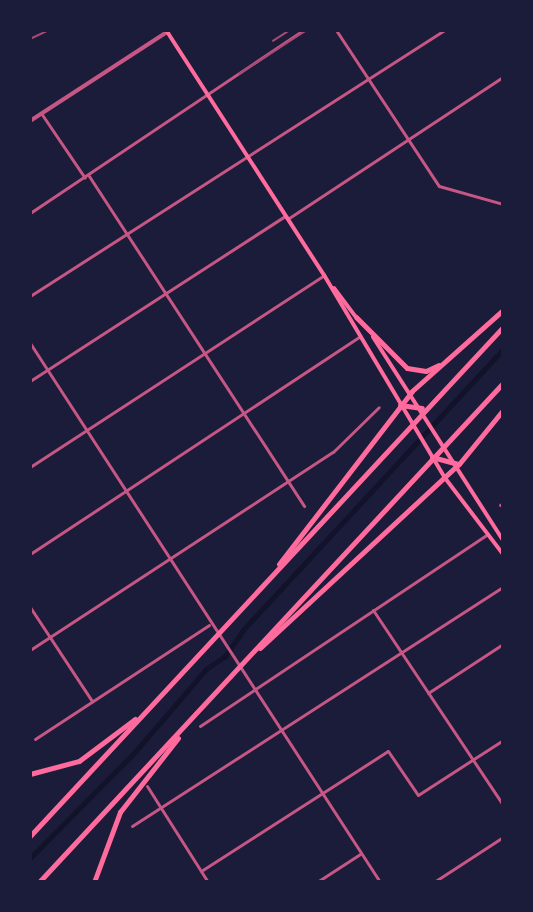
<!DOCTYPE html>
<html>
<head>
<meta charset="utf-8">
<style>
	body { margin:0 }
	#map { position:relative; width:533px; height:912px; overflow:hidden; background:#1b1b3a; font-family:Montserrat,sans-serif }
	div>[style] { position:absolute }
	.canal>* { height:5px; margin:-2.5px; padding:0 2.5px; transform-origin:2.5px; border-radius:2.5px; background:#12122b }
	.minor>* { height:3px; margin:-1.5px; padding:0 1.5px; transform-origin:1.5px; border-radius:1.5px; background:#c65784 }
	.tertiary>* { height:4px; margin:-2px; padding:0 2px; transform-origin:2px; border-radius:2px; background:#c65784 }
	.secondary>* { height:4px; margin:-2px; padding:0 2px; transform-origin:2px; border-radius:2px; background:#ff6b9d }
	.motorway>* { height:5px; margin:-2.5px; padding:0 2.5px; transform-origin:2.5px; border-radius:2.5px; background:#ff6b9d }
	.rail>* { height:1.5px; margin:-0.75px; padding:0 0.75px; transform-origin:0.75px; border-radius:0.75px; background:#a44b75 }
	span { translate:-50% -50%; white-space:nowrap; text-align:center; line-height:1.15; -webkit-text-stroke:4.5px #1b1b3a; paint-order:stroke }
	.frame { position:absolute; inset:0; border:32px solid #1b1b3a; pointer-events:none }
</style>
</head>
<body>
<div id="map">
	<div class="canal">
		<div style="left:30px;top:858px;width:146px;rotate:-45.3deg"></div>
		<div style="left:133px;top:754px;width:112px;rotate:-49.3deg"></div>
		<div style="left:206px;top:669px;width:23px;rotate:-34deg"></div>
		<div style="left:225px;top:656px;width:32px;rotate:-55deg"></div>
		<div style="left:243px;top:630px;width:383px;rotate:-47.2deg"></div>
	</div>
	<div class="minor">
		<div style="left:336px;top:30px;width:187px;rotate:56.6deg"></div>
		<div style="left:439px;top:186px;width:66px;rotate:15.7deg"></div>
		<div style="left:41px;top:113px;width:78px;rotate:55.9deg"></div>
		<div style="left:89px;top:176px;width:394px;rotate:56.9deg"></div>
		<div style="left:30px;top:213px;width:329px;rotate:-33.8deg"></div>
		<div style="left:289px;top:218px;width:256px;rotate:-33.4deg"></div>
		<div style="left:30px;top:296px;width:493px;rotate:-32.7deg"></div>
		<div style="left:30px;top:343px;width:643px;rotate:57deg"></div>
		<div style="left:30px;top:381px;width:304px;rotate:-32.9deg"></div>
		<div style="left:30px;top:467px;width:351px;rotate:-33.1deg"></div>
		<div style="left:500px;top:505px;width:4px;rotate:-34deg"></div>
		<div style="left:30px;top:554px;width:394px;rotate:-33.4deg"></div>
		<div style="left:30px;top:607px;width:113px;rotate:56.6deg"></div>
		<div style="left:373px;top:610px;width:234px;rotate:56.3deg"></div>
		<div style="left:30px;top:650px;width:362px;rotate:-33.2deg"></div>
		<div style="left:333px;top:452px;width:64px;rotate:-44.4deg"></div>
		<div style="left:428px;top:693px;width:90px;rotate:-33.2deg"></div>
		<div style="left:200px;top:726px;width:346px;rotate:-33.7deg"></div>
		<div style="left:35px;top:739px;width:208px;rotate:-33.2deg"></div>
		<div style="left:147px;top:786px;width:114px;rotate:57.6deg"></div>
		<div style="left:132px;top:826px;width:441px;rotate:-32.8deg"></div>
		<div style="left:201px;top:871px;width:222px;rotate:-32.7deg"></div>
		<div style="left:388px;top:751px;width:53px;rotate:55.7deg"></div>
		<div style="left:418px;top:795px;width:101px;rotate:-32.9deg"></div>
		<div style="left:317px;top:882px;width:51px;rotate:-33.1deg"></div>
		<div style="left:434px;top:882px;width:82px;rotate:-33.1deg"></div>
	</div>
	<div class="tertiary">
		<div style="left:30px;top:121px;width:167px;rotate:-33deg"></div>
	</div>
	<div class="secondary">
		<div style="left:166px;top:30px;width:292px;rotate:57.2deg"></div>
		<div style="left:324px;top:275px;width:236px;rotate:59.2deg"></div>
		<div style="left:445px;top:478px;width:96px;rotate:52.7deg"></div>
		<div style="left:334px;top:288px;width:38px;rotate:53deg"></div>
		<div style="left:373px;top:337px;width:241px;rotate:57.4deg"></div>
	</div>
	<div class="motorway">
		<div style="left:356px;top:317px;width:72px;rotate:45deg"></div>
		<div style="left:407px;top:368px;width:19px;rotate:9deg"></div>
		<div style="left:426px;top:371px;width:14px;rotate:-25deg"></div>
		<div style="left:400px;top:405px;width:22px;rotate:8deg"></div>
		<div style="left:432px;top:457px;width:27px;rotate:15deg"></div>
		<div style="left:279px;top:564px;width:218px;rotate:-52.4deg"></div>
		<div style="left:412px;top:391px;width:122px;rotate:-41.7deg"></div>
		<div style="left:260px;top:648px;width:271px;rotate:-42.8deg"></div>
		<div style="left:459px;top:464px;width:70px;rotate:-50.8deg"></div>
		<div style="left:30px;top:774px;width:51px;rotate:-14.9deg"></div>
		<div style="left:79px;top:761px;width:70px;rotate:-36.9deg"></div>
		<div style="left:30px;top:836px;width:695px;rotate:-47.1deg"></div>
		<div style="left:39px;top:882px;width:681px;rotate:-47.08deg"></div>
		<div style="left:94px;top:882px;width:75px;rotate:-69.6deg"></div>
		<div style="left:120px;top:812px;width:94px;rotate:-51.9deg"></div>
	</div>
	<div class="rail">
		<div style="left:30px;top:39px;width:21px;rotate:-25deg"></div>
		<div style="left:273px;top:41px;width:20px;rotate:-33deg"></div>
		<div style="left:239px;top:74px;width:81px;rotate:-32.9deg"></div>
	</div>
	<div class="frame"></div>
</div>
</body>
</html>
